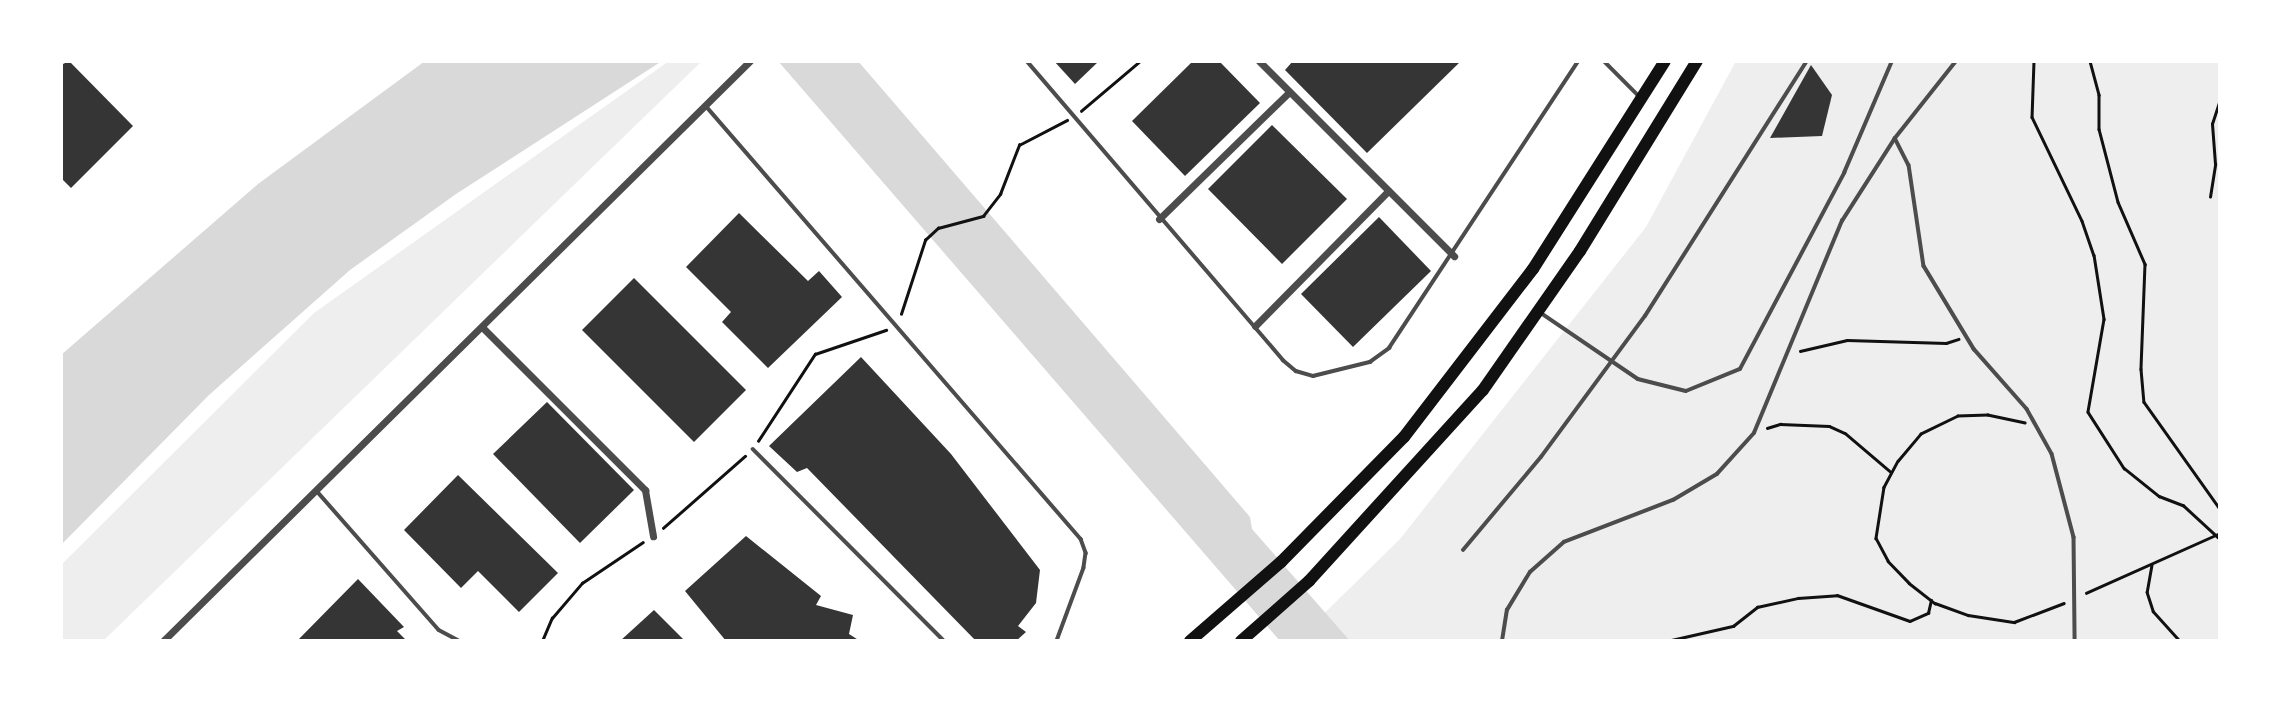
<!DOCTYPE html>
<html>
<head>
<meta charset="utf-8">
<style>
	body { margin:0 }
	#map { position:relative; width:2281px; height:702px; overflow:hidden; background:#fff; font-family:"Golos Text",sans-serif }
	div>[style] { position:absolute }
	.green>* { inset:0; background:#eee }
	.water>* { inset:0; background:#d9d9d9 }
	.building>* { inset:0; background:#353535 }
	.path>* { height:2.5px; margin:-1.25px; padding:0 1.25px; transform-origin:1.25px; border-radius:1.25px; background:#111 }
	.service>* { height:3.5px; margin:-1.75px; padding:0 1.75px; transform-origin:1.75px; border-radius:1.75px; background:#4c4c4c }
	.minor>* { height:7px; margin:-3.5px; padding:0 3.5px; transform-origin:3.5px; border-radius:3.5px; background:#4c4c4c }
	.primary>* { height:12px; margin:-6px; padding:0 6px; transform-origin:6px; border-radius:6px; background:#111 }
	span { translate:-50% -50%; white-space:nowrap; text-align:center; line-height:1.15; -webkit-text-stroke:6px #fff; paint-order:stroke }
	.frame { position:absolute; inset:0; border:63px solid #fff; pointer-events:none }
</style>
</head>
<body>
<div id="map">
	<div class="green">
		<div style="clip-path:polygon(669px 61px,702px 61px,103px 641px,61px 641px,61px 565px,314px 313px)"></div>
		<div style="clip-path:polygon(1736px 61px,2220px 61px,2220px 641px,1296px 641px,1400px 539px,1646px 227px)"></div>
	</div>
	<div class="water">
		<div style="clip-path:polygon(425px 61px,662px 61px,456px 194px,350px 270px,209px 395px,61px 545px,61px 355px,258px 184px)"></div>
		<div style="clip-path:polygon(778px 61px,858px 61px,1250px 517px,1252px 529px,1350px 641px,1280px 641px)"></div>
	</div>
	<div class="building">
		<div style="clip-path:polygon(69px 61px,133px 126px,71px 188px,61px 178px,61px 65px)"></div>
		<div style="clip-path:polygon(1054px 61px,1099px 61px,1075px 84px)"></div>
		<div style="clip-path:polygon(1193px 61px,1219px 61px,1260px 103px,1185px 176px,1132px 121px)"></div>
		<div style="clip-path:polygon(1293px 61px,1461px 61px,1367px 153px,1285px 70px)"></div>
		<div style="clip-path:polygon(1811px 65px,1832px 95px,1822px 136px,1770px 138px)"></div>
		<div style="clip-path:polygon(1272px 125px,1347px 199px,1282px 264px,1208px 189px)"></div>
		<div style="clip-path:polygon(739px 213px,808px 281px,819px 271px,842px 297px,768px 368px,722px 322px,731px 312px,686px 267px)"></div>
		<div style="clip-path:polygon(1379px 217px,1431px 271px,1353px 347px,1301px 294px)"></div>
		<div style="clip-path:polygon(634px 278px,746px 390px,694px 442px,582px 330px)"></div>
		<div style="clip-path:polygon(861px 357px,951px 454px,1040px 570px,1036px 603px,1018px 626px,1026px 632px,1016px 641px,976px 641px,807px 468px,797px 472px,769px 446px)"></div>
		<div style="clip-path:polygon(547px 402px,634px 490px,580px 543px,493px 454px)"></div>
		<div style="clip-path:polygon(458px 475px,558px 573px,519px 612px,478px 571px,461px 588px,404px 530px)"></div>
		<div style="clip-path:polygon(746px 536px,821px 596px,816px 605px,853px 615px,849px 634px,860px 641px,726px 641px,685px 591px)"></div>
		<div style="clip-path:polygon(358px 579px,404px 627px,397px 631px,407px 641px,297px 641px)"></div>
		<div style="clip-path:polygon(654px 610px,685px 641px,620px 641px)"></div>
	</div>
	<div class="path">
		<div style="left:2034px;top:61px;width:56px;rotate:92deg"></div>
		<div style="left:2032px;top:117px;width:115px;rotate:64.3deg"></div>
		<div style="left:2082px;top:221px;width:36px;rotate:71deg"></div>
		<div style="left:2094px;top:255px;width:65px;rotate:81.1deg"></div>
		<div style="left:2104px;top:319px;width:94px;rotate:99.8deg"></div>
		<div style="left:2088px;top:412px;width:67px;rotate:57.3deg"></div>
		<div style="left:2124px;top:468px;width:45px;rotate:38.7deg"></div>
		<div style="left:2159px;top:496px;width:26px;rotate:21deg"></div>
		<div style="left:2183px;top:505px;width:50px;rotate:42.6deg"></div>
		<div style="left:2090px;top:61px;width:35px;rotate:75deg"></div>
		<div style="left:2099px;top:95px;width:34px;rotate:90deg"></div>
		<div style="left:2099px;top:129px;width:75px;rotate:75.4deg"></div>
		<div style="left:2118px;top:202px;width:68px;rotate:66.5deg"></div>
		<div style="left:2145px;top:264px;width:105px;rotate:92.2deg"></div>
		<div style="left:2141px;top:369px;width:33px;rotate:85deg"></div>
		<div style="left:2144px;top:402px;width:131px;rotate:54.6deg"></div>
		<div style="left:1081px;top:111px;width:77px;rotate:-40.3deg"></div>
		<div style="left:2210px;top:197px;width:33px;rotate:-81deg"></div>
		<div style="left:2215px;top:164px;width:40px;rotate:-94.3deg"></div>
		<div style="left:2212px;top:124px;width:26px;rotate:-72deg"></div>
		<div style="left:901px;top:314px;width:78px;rotate:-72deg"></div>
		<div style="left:925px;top:240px;width:18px;rotate:-43deg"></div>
		<div style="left:938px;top:228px;width:47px;rotate:-14.9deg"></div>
		<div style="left:983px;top:216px;width:28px;rotate:-52deg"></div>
		<div style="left:1000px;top:194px;width:53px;rotate:-68.8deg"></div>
		<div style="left:1019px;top:145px;width:54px;rotate:-27.5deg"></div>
		<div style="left:1800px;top:351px;width:48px;rotate:-13.2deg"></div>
		<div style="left:1847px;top:340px;width:99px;rotate:1.7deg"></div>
		<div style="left:1946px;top:343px;width:13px;rotate:-18deg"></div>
		<div style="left:2025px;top:423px;width:38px;rotate:-168deg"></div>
		<div style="left:1988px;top:415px;width:30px;rotate:178deg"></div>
		<div style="left:1958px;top:416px;width:41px;rotate:154.1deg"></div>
		<div style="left:1921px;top:434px;width:35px;rotate:130deg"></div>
		<div style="left:1898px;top:461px;width:30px;rotate:118deg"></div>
		<div style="left:1884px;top:487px;width:52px;rotate:98.9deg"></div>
		<div style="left:1876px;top:538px;width:26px;rotate:62deg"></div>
		<div style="left:1888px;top:561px;width:30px;rotate:46deg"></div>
		<div style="left:1909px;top:583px;width:33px;rotate:38deg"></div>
		<div style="left:1935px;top:603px;width:35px;rotate:20deg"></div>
		<div style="left:1968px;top:615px;width:47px;rotate:8.7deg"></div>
		<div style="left:2014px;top:622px;width:53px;rotate:-20.8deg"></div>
		<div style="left:1767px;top:428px;width:14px;rotate:-17deg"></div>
		<div style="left:1780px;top:424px;width:49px;rotate:2.3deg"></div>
		<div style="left:1829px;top:426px;width:17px;rotate:24deg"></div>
		<div style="left:1845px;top:433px;width:60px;rotate:40.3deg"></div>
		<div style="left:758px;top:441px;width:104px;rotate:-56.8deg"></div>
		<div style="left:815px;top:354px;width:75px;rotate:-18.7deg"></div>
		<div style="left:663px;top:528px;width:109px;rotate:-41.3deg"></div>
		<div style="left:2152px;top:565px;width:27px;rotate:100deg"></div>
		<div style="left:2147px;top:592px;width:20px;rotate:72deg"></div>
		<div style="left:2153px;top:611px;width:40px;rotate:48deg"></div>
		<div style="left:2086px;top:593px;width:147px;rotate:-24.1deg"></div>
		<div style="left:542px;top:641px;width:25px;rotate:-67deg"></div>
		<div style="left:552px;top:618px;width:46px;rotate:-49.4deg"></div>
		<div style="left:582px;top:583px;width:73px;rotate:-33.9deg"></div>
		<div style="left:1667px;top:641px;width:68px;rotate:-12.8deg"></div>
		<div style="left:1733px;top:626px;width:31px;rotate:-38deg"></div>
		<div style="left:1757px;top:607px;width:42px;rotate:-12.4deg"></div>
		<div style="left:1798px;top:598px;width:39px;rotate:-4deg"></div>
		<div style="left:1837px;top:595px;width:77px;rotate:19.6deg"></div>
		<div style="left:1910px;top:621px;width:20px;rotate:-24deg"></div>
		<div style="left:1928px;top:613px;width:13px;rotate:-77deg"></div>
	</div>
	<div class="service">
		<div style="left:1027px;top:61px;width:394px;rotate:49.4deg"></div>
		<div style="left:1283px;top:360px;width:17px;rotate:40deg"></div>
		<div style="left:1296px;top:371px;width:18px;rotate:16deg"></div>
		<div style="left:1313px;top:376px;width:59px;rotate:-13.8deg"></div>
		<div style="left:1370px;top:362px;width:24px;rotate:-36deg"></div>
		<div style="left:1389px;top:348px;width:344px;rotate:-56.6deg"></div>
		<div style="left:1604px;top:61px;width:51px;rotate:45deg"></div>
		<div style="left:706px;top:106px;width:573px;rotate:49.11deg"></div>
		<div style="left:1081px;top:539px;width:15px;rotate:70deg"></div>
		<div style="left:1086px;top:553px;width:15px;rotate:98deg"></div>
		<div style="left:1084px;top:568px;width:78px;rotate:110.3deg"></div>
		<div style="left:1895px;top:138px;width:30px;rotate:63deg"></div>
		<div style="left:1909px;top:165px;width:102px;rotate:81.6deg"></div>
		<div style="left:1924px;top:266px;width:97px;rotate:58.9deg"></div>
		<div style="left:1974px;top:349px;width:80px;rotate:48.5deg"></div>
		<div style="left:2027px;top:409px;width:51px;rotate:60.9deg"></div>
		<div style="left:2052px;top:454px;width:86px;rotate:75.2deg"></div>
		<div style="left:2074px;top:537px;width:104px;rotate:89.4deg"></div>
		<div style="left:1541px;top:313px;width:117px;rotate:34.2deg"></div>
		<div style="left:1638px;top:379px;width:49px;rotate:14deg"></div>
		<div style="left:1686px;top:391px;width:58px;rotate:-22.2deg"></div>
		<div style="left:1740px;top:369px;width:222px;rotate:-62deg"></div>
		<div style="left:1844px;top:173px;width:122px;rotate:-66.8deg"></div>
		<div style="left:753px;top:449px;width:271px;rotate:45.1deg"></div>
		<div style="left:316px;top:490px;width:186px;rotate:48.7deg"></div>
		<div style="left:439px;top:630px;width:24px;rotate:28deg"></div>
		<div style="left:1463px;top:550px;width:121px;rotate:-50deg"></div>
		<div style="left:1541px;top:457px;width:175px;rotate:-53.6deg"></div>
		<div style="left:1645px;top:316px;width:302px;rotate:-57.6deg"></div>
		<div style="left:1502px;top:641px;width:31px;rotate:-81deg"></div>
		<div style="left:1507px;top:610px;width:44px;rotate:-58.8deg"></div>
		<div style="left:1530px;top:572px;width:45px;rotate:-41.4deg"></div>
		<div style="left:1564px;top:542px;width:117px;rotate:-21.1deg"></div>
		<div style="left:1673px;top:500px;width:51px;rotate:-30.6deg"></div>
		<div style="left:1717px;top:474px;width:55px;rotate:-47.9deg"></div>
		<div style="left:1754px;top:433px;width:230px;rotate:-67.5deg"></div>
		<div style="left:1842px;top:221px;width:98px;rotate:-57.4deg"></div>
		<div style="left:1895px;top:138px;width:98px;rotate:-51.6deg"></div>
	</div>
	<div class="minor">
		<div style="left:1259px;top:61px;width:276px;rotate:45deg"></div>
		<div style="left:1159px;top:219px;width:182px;rotate:-44.3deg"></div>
		<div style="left:1255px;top:326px;width:190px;rotate:-45.4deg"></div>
		<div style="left:482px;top:327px;width:231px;rotate:45deg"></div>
		<div style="left:645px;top:490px;width:47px;rotate:80.1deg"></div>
		<div style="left:163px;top:641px;width:825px;rotate:-44.66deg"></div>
	</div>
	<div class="primary">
		<div style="left:1190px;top:641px;width:121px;rotate:-41deg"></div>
		<div style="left:1281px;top:562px;width:175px;rotate:-45.5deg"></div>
		<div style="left:1404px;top:437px;width:212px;rotate:-52.5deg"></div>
		<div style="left:1533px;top:269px;width:246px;rotate:-57.6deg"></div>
		<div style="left:1241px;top:641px;width:91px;rotate:-41.4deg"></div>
		<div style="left:1309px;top:581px;width:258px;rotate:-47.7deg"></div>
		<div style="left:1483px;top:390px;width:169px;rotate:-55.1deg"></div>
		<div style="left:1580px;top:251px;width:223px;rotate:-58.4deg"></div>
	</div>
	<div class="frame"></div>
</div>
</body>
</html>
